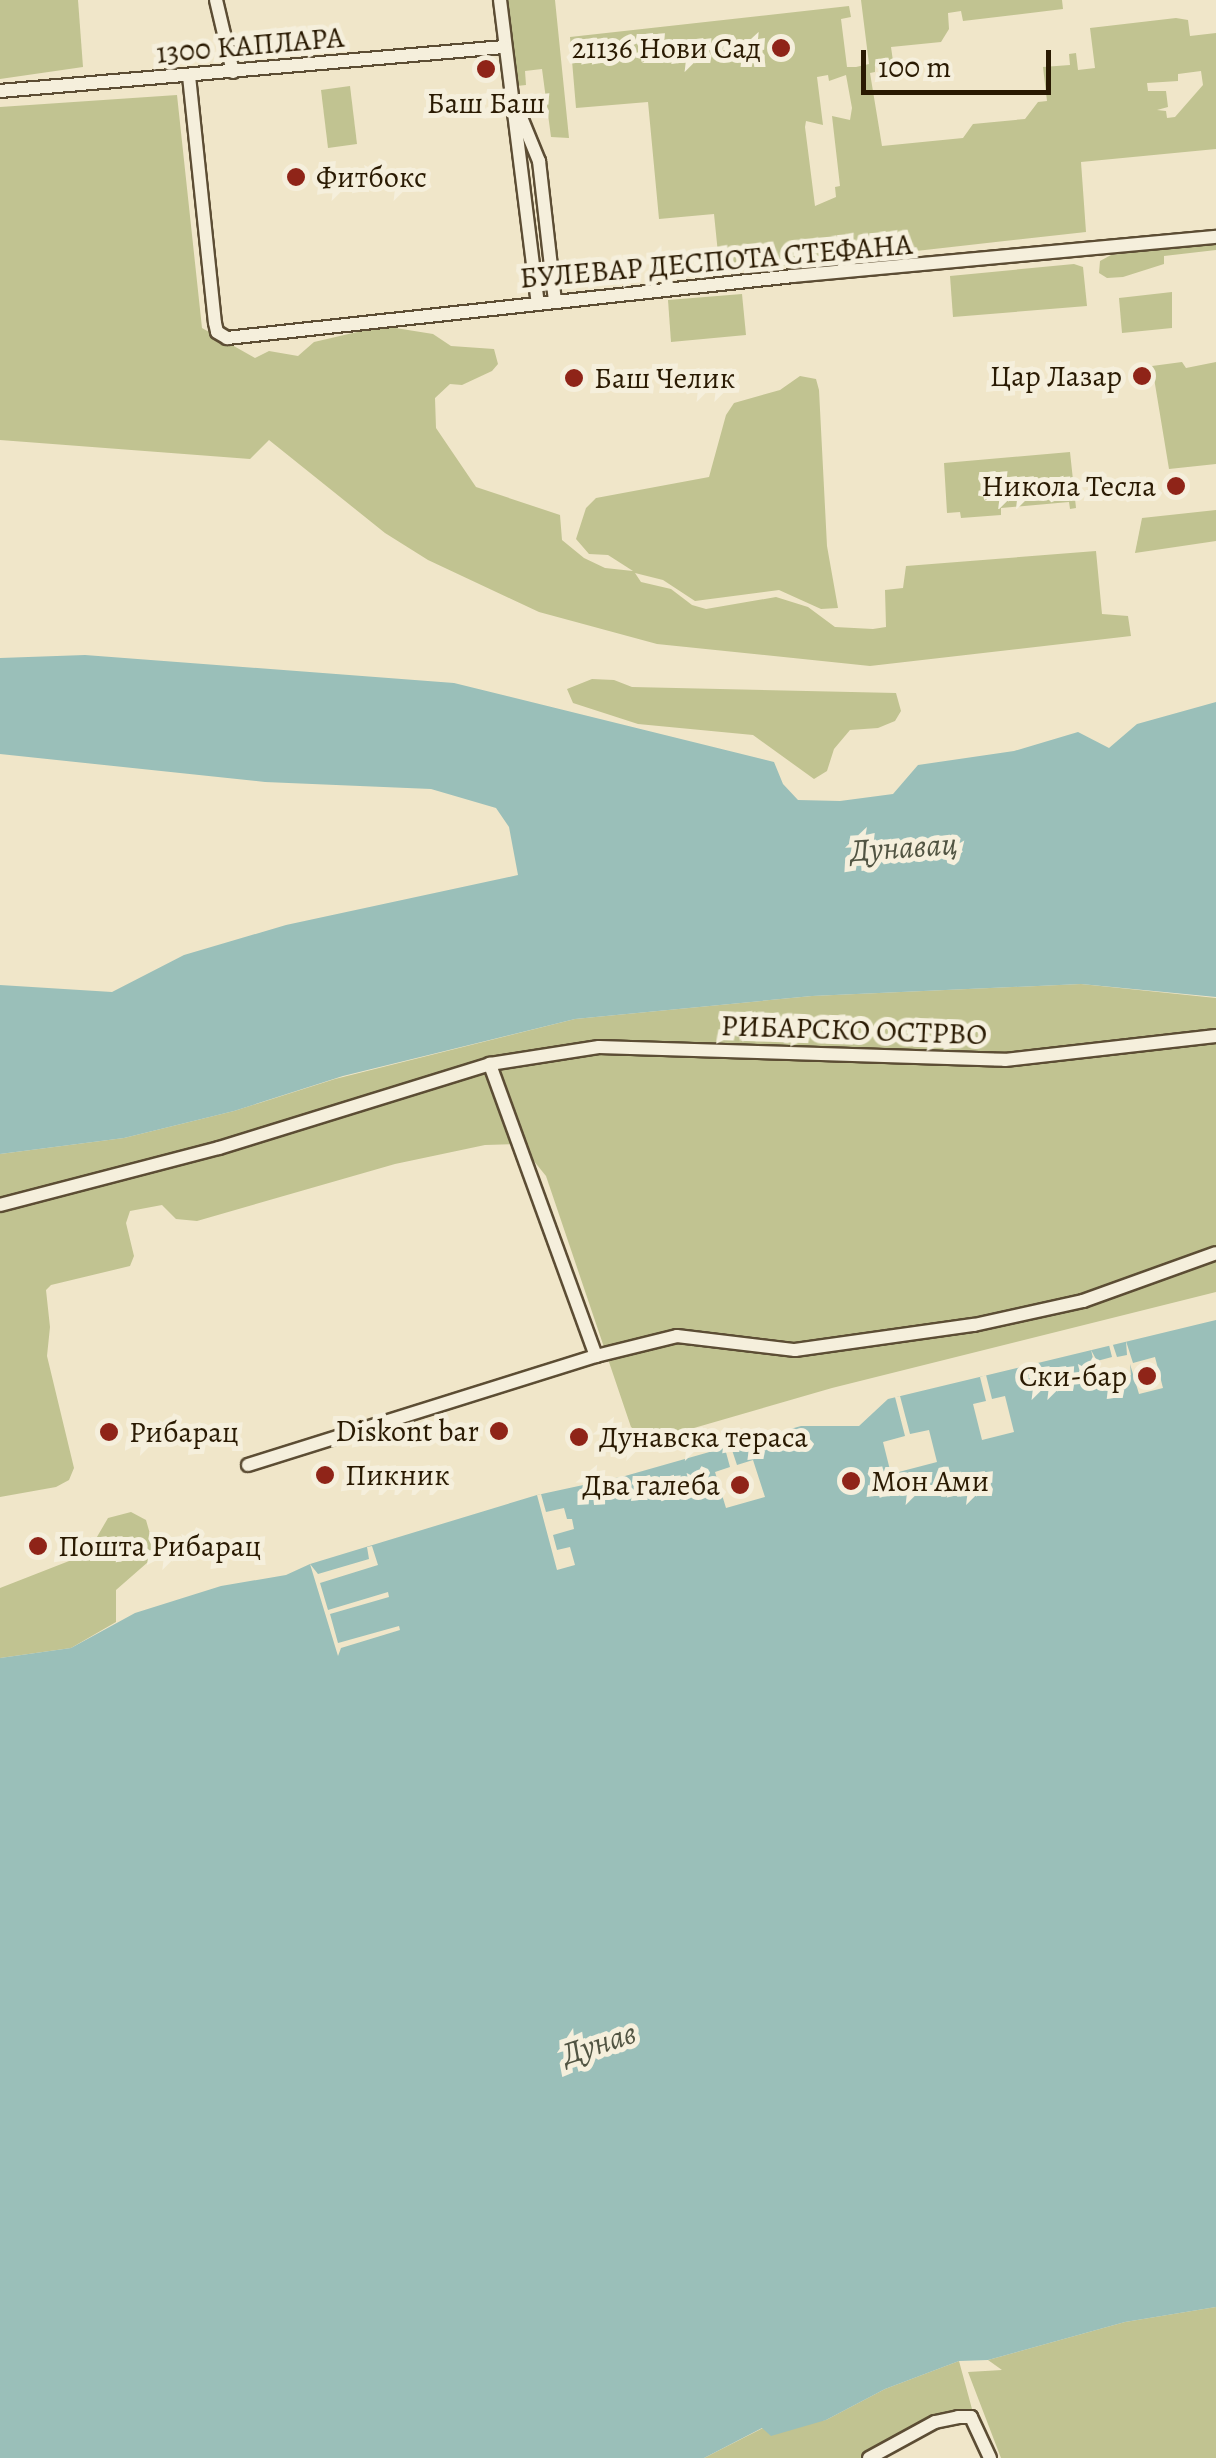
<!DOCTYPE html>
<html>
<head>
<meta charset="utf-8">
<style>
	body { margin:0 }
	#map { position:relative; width:1216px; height:2458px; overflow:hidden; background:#f0e6c9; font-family:Alegreya,serif }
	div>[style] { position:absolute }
	.green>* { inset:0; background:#c1c391 }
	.water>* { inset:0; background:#9abfb9 }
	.pier>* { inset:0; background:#f0e6c9 }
	.roads { filter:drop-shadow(2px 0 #5c4d34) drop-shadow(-2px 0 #5c4d34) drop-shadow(0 2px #5c4d34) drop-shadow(0 -2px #5c4d34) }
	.minor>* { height:12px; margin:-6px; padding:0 6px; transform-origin:6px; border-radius:6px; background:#f5efdc }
	.dots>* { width:28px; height:28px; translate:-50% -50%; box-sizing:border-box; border:5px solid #f5efdc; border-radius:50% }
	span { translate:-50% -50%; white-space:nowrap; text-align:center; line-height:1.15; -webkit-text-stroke:10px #f5efdc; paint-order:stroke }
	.street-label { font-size:30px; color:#2a1a02 }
	.poi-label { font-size:30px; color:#2a1a02 }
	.right { translate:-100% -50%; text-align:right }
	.left { translate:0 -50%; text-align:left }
	.water-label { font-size:32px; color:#515442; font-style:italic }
	.scale { position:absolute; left:861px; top:50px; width:190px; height:45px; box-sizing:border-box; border:5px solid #2a1a02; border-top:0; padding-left:12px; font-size:30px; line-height:35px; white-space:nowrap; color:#2a1a02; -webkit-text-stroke:8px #f5efdc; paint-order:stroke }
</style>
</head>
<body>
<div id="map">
	<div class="green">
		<div style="clip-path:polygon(0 0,78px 0,83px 67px,0 79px)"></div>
		<div style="clip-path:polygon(507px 0,555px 0,569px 138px,551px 137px,542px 69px,525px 71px,526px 85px,517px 86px)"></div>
		<div style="clip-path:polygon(evenodd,861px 0,1062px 0,1063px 9px,963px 21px,961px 11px,948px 13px,949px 29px,941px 42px,891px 47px,893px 61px,875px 63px,875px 72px,870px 73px,882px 146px,963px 138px,973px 124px,1025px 119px,1038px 102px,1047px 101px,1043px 67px,1070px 65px,1069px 54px,1076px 53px,1078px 70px,1095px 68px,1090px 28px,1176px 18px,1188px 20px,1190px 36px,1216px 33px,1216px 149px,1081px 162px,1086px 232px,720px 273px,714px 214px,659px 219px,648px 102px,576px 108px,570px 37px,849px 6px,851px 17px,841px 19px,847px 67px,856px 67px,869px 64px,861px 0,1201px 71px,1203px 85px,1175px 117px,1167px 118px,1166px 111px,1157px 110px,1168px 107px,1166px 91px,1148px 91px,1147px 83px,1178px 81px,1178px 74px,1201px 71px,861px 0,828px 75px,829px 81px,846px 75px,852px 108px,850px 120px,832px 116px,840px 186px,835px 187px,836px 197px,815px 206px,805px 127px,806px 121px,823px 125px,817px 77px,828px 75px)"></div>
		<div style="clip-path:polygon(350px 86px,357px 144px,328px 148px,321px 90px)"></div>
		<div style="clip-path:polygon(177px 95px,202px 328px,255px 358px,269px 351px,298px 356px,314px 342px,383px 326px,433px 334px,451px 346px,494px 349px,498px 364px,492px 371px,462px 385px,450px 384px,435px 398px,436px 428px,476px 487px,560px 515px,562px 540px,584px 558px,605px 568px,633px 571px,608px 555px,589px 554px,576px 539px,586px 508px,596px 498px,709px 477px,726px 415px,734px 403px,780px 390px,800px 376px,816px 379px,819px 390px,827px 546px,838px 608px,821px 609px,779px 590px,695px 601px,663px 580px,635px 573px,641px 582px,671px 589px,692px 605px,706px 609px,776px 597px,808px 607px,835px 627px,873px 629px,886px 627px,885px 590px,903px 588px,906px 566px,1096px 551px,1102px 614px,1128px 616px,1131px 636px,870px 666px,657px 644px,539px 612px,428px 560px,385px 533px,269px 440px,250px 459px,0 440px,0 107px)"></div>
		<div style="clip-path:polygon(1216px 243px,1216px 250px,1164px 256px,1164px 264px,1123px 277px,1107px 278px,1099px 273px,1100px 261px,1111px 255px)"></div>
		<div style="clip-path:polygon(1074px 264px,1083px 267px,1087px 306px,953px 317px,950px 276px)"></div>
		<div style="clip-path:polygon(1172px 292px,1172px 328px,1122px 333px,1119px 298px)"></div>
		<div style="clip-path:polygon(742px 294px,746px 335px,671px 342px,668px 300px)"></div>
		<div style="clip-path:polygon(1182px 362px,1186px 368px,1216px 362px,1216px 464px,1169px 469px,1152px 366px)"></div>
		<div style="clip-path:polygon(1070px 452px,1076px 508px,1070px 509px,1069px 502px,1001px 508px,1001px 515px,961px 518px,960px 512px,947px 513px,944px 463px)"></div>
		<div style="clip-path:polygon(1216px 510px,1216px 541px,1135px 553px,1142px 518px)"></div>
		<div style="clip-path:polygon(592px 679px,614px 680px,632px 687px,896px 693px,901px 711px,895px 721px,878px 728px,850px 730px,834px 749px,827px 771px,814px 779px,753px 735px,638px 724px,573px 703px,567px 689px)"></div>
		<div style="clip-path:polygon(1081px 984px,1216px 998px,1216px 1292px,832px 1388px,649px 1441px,631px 1427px,546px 1176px,520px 1144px,485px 1145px,395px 1164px,197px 1221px,176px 1219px,162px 1205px,130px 1211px,126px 1223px,134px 1256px,130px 1266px,51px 1285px,46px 1290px,50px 1327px,47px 1356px,74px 1468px,69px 1480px,56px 1487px,0 1497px,0 1154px,124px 1138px,234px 1111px,335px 1079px,575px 1019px,812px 996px)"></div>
		<div style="clip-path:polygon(131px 1512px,146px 1520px,156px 1555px,116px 1590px,116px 1622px,71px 1648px,0 1658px,0 1588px,87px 1554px,108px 1518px)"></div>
		<div style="clip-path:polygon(1216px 2307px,1216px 2458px,1001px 2458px,968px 2372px,1002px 2370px,988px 2360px,1125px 2322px)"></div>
		<div style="clip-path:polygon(959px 2361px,972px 2409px,941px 2417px,865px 2458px,704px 2458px,763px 2428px,826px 2420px,885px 2389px)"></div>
	</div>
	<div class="water">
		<div style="clip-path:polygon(85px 655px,454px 683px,774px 762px,783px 784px,798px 800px,840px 801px,893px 794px,918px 765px,1014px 751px,1078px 732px,1109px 748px,1137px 724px,1216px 702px,1216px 997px,1081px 984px,812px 996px,575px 1019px,343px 1076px,234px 1111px,124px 1138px,0 1154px,0 985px,112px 992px,184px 955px,286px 925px,518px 875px,509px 827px,496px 808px,431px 789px,265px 782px,0 754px,0 658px)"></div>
		<div style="clip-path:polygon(1216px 1320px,1216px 2307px,1125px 2322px,988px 2360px,959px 2361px,885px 2389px,826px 2420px,771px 2436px,762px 2428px,704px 2458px,0 2458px,0 1658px,71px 1648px,135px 1613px,221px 1586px,286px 1575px,310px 1564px,537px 1495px,625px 1476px,801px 1426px,859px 1426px,888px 1399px)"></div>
	</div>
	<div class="pier">
		<div style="clip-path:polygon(1126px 1341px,1133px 1363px,1155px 1357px,1163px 1388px,1139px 1394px,1130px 1364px,1131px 1375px,1099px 1383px,1091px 1350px,1097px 1361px,1112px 1357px,1109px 1345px,1113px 1345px,1117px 1357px,1127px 1355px)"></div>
		<div style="clip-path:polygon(986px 1375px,992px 1399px,1005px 1396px,1014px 1432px,982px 1440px,973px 1404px,986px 1401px,980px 1377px)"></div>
		<div style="clip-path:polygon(900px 1396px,910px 1434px,929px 1430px,937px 1462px,891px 1474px,883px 1442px,905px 1436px,895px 1397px)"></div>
		<div style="clip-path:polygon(730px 1444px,737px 1465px,753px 1460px,765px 1497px,726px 1508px,715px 1472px,730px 1467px,724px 1445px)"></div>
		<div style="clip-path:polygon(541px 1494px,546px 1512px,564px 1508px,567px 1519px,572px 1519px,574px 1529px,553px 1535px,557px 1550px,570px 1547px,575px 1565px,557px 1570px,537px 1495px)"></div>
		<div style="clip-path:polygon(372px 1546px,378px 1565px,320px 1583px,328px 1610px,388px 1592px,389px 1597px,330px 1614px,338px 1643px,399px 1626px,400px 1630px,341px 1648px,338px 1656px,310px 1564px,318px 1574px,369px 1559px,367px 1547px)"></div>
	</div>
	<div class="roads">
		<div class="minor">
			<div style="left:216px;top:0;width:74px;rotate:76.7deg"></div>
			<div style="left:500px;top:0;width:305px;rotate:82.9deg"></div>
			<div style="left:189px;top:76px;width:248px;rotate:84deg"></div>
			<div style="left:215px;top:323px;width:9px;rotate:77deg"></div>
			<div style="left:217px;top:332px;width:12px;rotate:31deg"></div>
			<div style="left:227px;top:338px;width:569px;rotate:-6.25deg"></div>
			<div style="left:793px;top:276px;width:425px;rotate:-5.3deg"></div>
			<div style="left:0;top:91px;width:506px;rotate:-4.99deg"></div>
			<div style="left:516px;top:105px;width:61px;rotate:67.7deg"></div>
			<div style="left:539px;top:161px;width:141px;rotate:83.5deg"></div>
			<div style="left:0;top:1205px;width:226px;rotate:-14.6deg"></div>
			<div style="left:219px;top:1148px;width:284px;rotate:-17.2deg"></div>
			<div style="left:490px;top:1064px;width:110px;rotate:-8.9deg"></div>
			<div style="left:599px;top:1047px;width:406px;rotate:1.8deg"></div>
			<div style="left:1005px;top:1060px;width:212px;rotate:-6.5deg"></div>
			<div style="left:596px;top:1356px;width:83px;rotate:-13.9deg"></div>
			<div style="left:677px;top:1336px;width:119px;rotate:6.8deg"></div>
			<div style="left:795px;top:1350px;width:181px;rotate:-8deg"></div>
			<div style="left:974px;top:1325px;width:112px;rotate:-12.4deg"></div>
			<div style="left:1083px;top:1301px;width:141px;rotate:-19.8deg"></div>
			<div style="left:248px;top:1465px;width:365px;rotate:-17.4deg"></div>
			<div style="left:596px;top:1356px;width:311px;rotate:-110deg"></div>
			<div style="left:869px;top:2458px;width:75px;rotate:-28.6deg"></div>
			<div style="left:935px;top:2422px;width:24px;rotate:-12deg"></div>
			<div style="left:958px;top:2417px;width:13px"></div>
			<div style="left:971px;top:2417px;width:45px;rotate:65.1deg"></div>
		</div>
	</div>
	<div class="dots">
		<div style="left:781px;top:48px;background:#8f2418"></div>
		<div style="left:486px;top:69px;background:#8f2418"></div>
		<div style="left:296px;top:177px;background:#8f2418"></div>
		<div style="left:1142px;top:376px;background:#8f2418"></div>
		<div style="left:574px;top:378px;background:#8f2418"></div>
		<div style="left:1176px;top:486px;background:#8f2418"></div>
		<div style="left:1147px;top:1376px;background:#8f2418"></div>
		<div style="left:499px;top:1431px;background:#8f2418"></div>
		<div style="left:109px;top:1432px;background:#8f2418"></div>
		<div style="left:579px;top:1437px;background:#8f2418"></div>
		<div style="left:325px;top:1475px;background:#8f2418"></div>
		<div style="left:851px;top:1481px;background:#8f2418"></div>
		<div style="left:740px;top:1485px;background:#8f2418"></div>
		<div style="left:38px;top:1546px;background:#8f2418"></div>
	</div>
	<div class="street-label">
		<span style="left:250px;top:45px;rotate:-5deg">1300 КАПЛАРА</span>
		<span style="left:716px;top:261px;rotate:-5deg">БУЛЕВАР ДЕСПОТА СТЕФАНА</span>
		<span style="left:854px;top:1030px;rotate:2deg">РИБАРСКО ОСТРВО</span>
	</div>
	<div class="poi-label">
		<span class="right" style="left:761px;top:48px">21136 Нови Сад</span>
		<span style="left:486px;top:103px">Баш Баш</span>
		<span class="left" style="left:316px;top:177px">Фитбокс</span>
		<span class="right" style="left:1122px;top:376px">Цар Лазар</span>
		<span class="left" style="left:594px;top:378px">Баш Челик</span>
		<span class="right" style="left:1156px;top:486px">Никола Тесла</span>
		<span class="right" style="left:1127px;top:1376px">Ски-бар</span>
		<span class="right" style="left:479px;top:1431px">Diskont bar</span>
		<span class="left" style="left:129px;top:1432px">Рибарац</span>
		<span class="left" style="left:599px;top:1437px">Дунавска тераса</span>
		<span class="left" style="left:345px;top:1475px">Пикник</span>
		<span class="left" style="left:871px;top:1481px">Мон Ами</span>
		<span class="right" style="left:720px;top:1485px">Два галеба</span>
		<span class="left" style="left:58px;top:1546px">Пошта Рибарац</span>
	</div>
	<div class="water-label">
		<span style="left:904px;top:847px;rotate:-4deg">Дунавац</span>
		<span style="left:599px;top:2043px;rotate:-18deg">Дунав</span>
	</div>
	<div class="scale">100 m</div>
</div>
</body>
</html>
